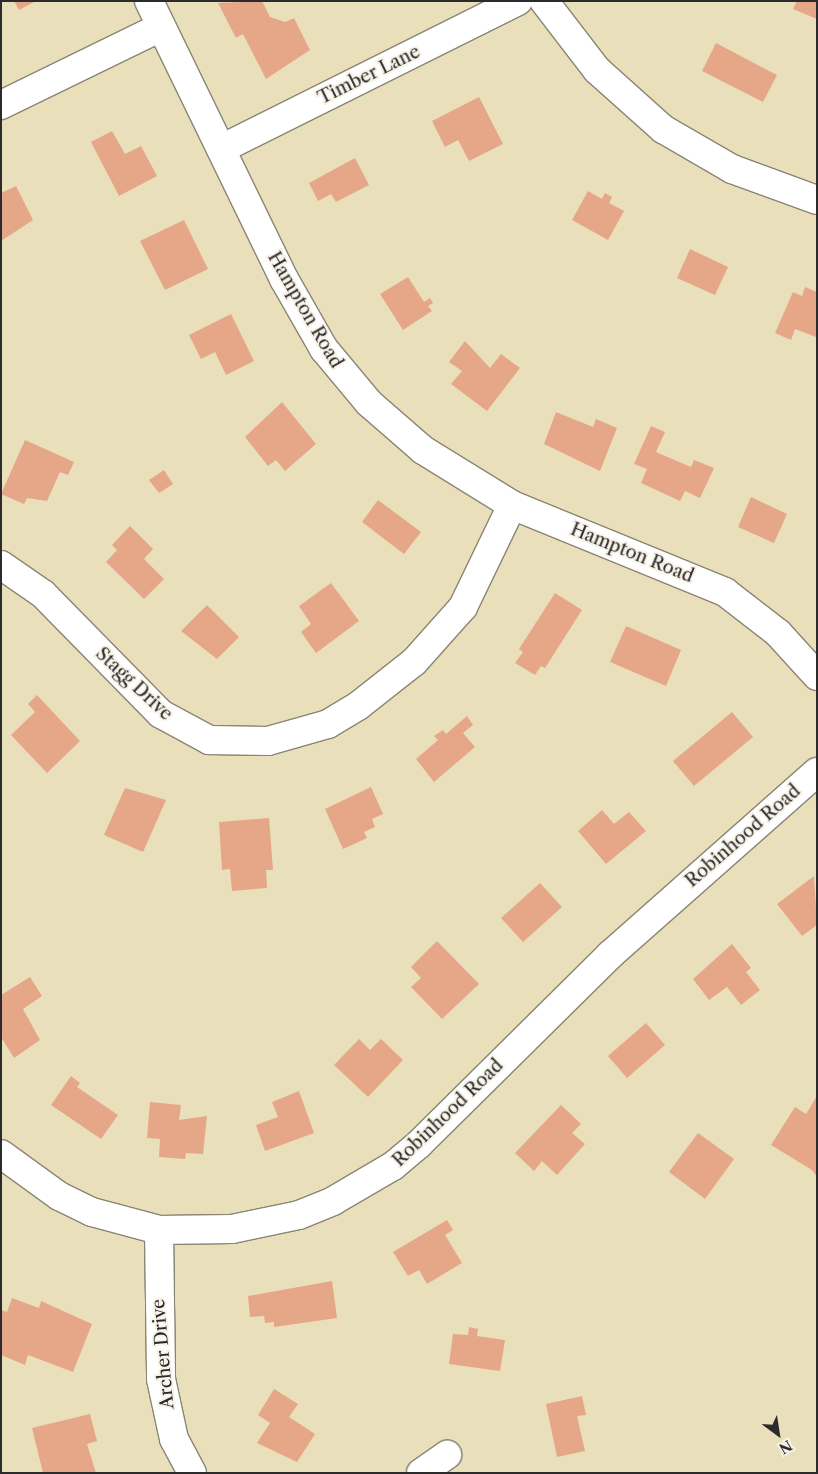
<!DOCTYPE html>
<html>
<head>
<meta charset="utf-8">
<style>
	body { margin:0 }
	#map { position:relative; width:818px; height:1474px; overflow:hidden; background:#e9dfbb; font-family:"Libre Caslon Text",serif }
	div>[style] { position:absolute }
	.building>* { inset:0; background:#e6a789 }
	.roads { filter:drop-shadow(1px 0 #8a8573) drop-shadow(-1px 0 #8a8573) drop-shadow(0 1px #8a8573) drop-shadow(0 -1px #8a8573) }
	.minor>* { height:28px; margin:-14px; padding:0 14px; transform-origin:14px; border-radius:14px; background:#fff }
	.tertiary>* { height:28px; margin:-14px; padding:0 14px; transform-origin:14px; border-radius:14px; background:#fff }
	span { translate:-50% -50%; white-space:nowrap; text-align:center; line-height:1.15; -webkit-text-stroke:4px #f7f3e8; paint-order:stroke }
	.street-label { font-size:18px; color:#2b2b2b }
	.frame { position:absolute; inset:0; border:2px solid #2b2b2b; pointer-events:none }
	.north { position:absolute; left:753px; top:1409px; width:50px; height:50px; -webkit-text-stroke:4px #f7f3e8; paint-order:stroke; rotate:149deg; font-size:14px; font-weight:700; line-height:20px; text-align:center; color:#2b2b2b }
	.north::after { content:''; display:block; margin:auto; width:18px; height:22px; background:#2b2b2b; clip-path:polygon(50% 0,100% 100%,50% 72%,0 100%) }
</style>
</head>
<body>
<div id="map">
	<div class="building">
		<div style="clip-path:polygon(14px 1px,36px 1px,19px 10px)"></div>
		<div style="clip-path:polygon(262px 1px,270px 17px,285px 22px,294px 18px,310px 50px,266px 79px,243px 34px,236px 38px,218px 3px)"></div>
		<div style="clip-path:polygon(797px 1px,817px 1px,817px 19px,793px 9px)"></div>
		<div style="clip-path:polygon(716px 43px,777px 75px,763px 102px,702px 71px)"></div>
		<div style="clip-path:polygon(479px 97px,503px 144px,469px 161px,458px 140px,445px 147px,432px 121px)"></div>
		<div style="clip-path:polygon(112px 131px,125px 154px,141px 146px,157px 176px,119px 196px,91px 142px)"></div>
		<div style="clip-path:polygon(355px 158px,369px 185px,336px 202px,331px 194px,318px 201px,309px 183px)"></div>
		<div style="clip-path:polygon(16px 186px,33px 220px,1px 241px,1px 193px)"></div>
		<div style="clip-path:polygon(588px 191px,602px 199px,605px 193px,612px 197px,609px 203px,624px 211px,608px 240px,572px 220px)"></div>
		<div style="clip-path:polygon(184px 220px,208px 269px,165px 290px,140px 241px)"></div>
		<div style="clip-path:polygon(690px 249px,728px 267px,715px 295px,677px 278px)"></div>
		<div style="clip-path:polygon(408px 277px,424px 302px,430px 298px,433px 303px,428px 306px,432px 311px,403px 330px,380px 294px)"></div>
		<div style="clip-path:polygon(805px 287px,817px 292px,816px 337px,795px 329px,791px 340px,775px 333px,793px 292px,802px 296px)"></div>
		<div style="clip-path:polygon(231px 314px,254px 361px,226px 375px,215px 352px,201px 359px,189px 335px)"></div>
		<div style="clip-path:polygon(465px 341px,490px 368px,501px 354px,520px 368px,487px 411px,451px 384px,462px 371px,449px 362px)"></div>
		<div style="clip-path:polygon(282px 402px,316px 444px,285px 471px,276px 460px,268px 466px,245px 437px)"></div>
		<div style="clip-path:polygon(556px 412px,593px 427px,596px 419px,617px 428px,600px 471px,544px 444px)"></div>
		<div style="clip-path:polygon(651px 426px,665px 432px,656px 452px,691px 467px,694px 460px,714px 468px,700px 498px,685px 491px,680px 501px,641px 483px,647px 469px,634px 464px)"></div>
		<div style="clip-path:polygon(25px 440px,74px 462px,68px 475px,60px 472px,47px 501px,27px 498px,24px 504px,1px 494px)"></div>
		<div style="clip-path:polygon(164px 470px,173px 484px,159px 493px,149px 480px)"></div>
		<div style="clip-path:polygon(751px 497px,787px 514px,774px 543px,738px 527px)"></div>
		<div style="clip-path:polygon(378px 500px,421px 532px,404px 554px,362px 522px)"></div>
		<div style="clip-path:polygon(130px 526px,153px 549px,144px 559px,164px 579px,144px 599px,106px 562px,117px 550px,112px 545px)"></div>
		<div style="clip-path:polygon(331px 583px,359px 621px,316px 653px,301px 632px,311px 624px,299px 606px)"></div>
		<div style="clip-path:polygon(555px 593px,582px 610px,545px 668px,541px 666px,535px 675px,515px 663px,523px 652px,519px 649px)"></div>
		<div style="clip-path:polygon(207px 605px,239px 637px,217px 659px,181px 631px)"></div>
		<div style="clip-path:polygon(626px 626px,681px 650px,666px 686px,610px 662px)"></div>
		<div style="clip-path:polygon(37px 695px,80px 741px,47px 773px,11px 735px,35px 712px,28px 704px)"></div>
		<div style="clip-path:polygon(732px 712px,753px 737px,694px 786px,673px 761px)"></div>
		<div style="clip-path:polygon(467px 716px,473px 725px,463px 733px,475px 747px,434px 782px,416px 759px,438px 740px,434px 736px,443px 730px,446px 734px)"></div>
		<div style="clip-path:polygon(371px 787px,383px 814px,372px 819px,375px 827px,364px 832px,367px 838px,343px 849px,325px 809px)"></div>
		<div style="clip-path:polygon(125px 788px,166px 800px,143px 852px,104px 835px)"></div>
		<div style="clip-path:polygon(602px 810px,614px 824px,629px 812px,646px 831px,606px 864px,578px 831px)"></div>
		<div style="clip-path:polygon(269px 818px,273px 870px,266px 870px,267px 888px,232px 891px,230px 869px,222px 870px,219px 822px)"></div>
		<div style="clip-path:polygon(814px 876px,817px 925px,802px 936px,777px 904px)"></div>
		<div style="clip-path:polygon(540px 883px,562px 907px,523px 942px,501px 918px)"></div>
		<div style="clip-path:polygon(437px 941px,479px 984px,442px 1019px,411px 987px,421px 978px,411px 967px)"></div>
		<div style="clip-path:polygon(732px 944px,751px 968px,746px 972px,760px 990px,741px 1005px,727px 987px,709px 1000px,693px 979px)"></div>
		<div style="clip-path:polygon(30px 977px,42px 996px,23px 1009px,40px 1040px,14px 1058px,1px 1037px,1px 995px)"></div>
		<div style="clip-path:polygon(646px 1023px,665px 1045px,627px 1078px,608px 1056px)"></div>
		<div style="clip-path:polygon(359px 1039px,370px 1050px,381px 1039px,403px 1060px,368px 1097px,334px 1065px)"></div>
		<div style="clip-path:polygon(71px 1076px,80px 1083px,77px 1087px,118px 1115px,101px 1139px,51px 1105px)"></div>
		<div style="clip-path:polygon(299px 1091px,314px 1133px,265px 1151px,256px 1125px,278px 1117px,272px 1102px)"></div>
		<div style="clip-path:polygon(817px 1096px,817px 1177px,812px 1170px,771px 1145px,795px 1107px,806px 1114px)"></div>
		<div style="clip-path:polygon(150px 1102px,181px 1105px,179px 1120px,207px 1116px,203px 1154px,186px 1153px,185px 1159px,159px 1157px,160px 1139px,147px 1138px)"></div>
		<div style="clip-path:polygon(561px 1105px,581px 1124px,572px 1133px,585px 1144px,557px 1175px,542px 1161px,534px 1171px,515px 1153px)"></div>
		<div style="clip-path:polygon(698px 1133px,734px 1159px,705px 1199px,669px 1172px)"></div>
		<div style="clip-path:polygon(447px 1220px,453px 1230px,445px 1235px,462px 1263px,427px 1284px,419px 1270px,408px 1276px,393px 1252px)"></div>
		<div style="clip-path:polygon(332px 1281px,337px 1318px,274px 1327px,274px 1322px,265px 1323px,264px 1316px,250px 1317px,248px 1296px)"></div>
		<div style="clip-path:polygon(12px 1298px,39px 1308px,41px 1301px,92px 1324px,73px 1372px,28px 1355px,25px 1365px,1px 1355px,1px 1310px,7px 1312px)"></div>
		<div style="clip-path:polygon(469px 1327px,478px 1329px,477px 1336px,505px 1340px,500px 1371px,449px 1364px,453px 1334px,468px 1335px)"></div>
		<div style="clip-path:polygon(274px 1389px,298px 1404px,289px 1417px,315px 1434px,297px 1462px,257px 1443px,270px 1423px,258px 1415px)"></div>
		<div style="clip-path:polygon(582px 1396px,586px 1415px,577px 1416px,585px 1451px,557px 1457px,546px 1404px)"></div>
		<div style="clip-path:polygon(90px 1414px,97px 1441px,87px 1444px,96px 1473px,43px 1473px,32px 1428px)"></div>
	</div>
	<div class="roads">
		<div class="minor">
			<div style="left:149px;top:1px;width:309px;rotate:64.1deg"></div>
			<div style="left:284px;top:279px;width:81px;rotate:60.3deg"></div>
			<div style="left:324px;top:349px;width:70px;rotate:50.2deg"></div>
			<div style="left:369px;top:403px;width:72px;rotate:41deg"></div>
			<div style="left:423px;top:450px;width:105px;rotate:31.7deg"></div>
			<div style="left:512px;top:505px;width:230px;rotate:22.2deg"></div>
			<div style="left:725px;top:592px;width:67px;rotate:37.7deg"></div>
			<div style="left:778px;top:633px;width:58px;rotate:47.8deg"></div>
			<div style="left:1px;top:105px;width:178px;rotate:-26deg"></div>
			<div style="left:221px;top:149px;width:332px;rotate:-26.5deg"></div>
			<div style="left:1px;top:565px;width:51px;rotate:34.6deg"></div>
			<div style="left:43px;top:594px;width:168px;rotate:45.5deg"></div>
			<div style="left:161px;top:714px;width:55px;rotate:28.4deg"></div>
			<div style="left:209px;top:740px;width:59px;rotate:1deg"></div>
			<div style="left:268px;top:741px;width:62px;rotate:-15.8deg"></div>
			<div style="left:328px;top:724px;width:35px;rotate:-31deg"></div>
			<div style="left:358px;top:706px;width:71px;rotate:-38.2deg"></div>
			<div style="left:414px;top:662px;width:74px;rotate:-48.3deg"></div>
			<div style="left:463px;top:607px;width:113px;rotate:-64.3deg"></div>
			<div style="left:1px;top:1154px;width:72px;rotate:35.9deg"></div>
			<div style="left:59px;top:1196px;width:37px;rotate:26deg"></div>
			<div style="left:92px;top:1212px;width:69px;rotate:15deg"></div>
			<div style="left:159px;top:1230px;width:73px;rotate:-0.8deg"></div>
			<div style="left:232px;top:1229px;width:68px;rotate:-11.8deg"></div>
			<div style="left:299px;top:1215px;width:37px;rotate:-22deg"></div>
			<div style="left:333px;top:1201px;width:69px;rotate:-30.3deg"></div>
			<div style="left:393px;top:1166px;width:34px;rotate:-40deg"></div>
			<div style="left:419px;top:1144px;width:269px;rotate:-44.7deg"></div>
			<div style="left:610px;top:955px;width:276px;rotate:-41.5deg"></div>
			<div style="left:159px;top:1230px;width:149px;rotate:89.2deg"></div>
			<div style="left:161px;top:1379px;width:61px;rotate:77.8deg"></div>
			<div style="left:174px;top:1439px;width:38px;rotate:62deg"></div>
			<div style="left:421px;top:1473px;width:32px;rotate:-35deg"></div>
		</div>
		<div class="tertiary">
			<div style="left:544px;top:1px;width:87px;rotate:52.5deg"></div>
			<div style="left:597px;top:70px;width:89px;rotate:41.8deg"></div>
			<div style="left:663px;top:129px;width:80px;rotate:30.1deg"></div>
			<div style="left:732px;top:169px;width:90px;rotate:20deg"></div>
		</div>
	</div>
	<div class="street-label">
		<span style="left:369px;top:75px;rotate:-26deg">Timber Lane</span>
		<span style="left:305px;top:310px;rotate:60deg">Hampton Road</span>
		<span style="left:632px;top:553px;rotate:22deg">Hampton Road</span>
		<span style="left:134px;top:684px;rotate:43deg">Stagg Drive</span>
		<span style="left:743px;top:836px;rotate:-41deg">Robinhood Road</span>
		<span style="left:448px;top:1113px;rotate:-44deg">Robinhood Road</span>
		<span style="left:163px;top:1354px;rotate:-95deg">Archer Drive</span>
	</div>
	<div class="frame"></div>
	<div class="north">N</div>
</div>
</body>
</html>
